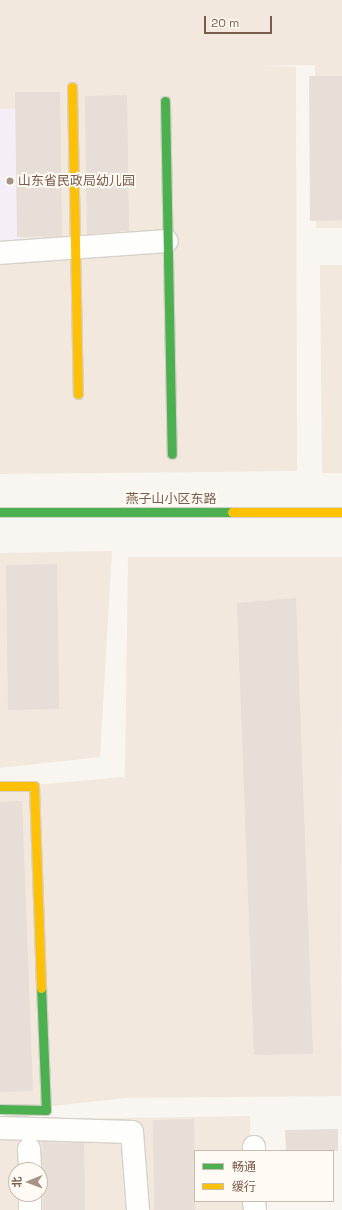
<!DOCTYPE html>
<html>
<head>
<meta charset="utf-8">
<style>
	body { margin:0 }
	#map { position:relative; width:342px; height:1210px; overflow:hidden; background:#f9f5f0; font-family:"Space Grotesk","Noto Sans SC",sans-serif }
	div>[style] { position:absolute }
	.residential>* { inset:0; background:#f2e8de }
	.education>* { inset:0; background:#f6eef6 }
	.building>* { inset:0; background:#e6ded7 }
	.roads { filter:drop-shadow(1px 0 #d7d1cb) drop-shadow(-1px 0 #d7d1cb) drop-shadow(0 1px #d7d1cb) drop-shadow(0 -1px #d7d1cb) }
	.street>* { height:22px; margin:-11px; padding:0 11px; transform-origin:11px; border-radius:11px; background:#fefefd }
	.fast>* { height:9px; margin:-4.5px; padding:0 4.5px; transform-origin:4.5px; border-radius:4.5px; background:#4caf50 }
	.slow>* { height:9px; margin:-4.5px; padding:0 4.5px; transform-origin:4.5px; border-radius:4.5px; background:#ffc107 }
	.dots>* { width:11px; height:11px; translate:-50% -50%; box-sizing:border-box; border:2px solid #fffaf3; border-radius:50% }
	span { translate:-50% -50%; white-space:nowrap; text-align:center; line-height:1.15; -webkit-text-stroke:4px #fffaf3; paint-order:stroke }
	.poi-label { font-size:13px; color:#7a5c4d }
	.left { translate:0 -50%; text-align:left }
	.street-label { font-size:13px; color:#7a5c4d }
	.legend { position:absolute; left:194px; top:1150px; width:140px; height:52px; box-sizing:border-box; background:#fffaf3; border:1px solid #cabbb1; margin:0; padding:5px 7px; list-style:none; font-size:12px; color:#7a5c4d }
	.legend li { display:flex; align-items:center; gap:8px; height:20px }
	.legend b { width:20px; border:1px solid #cabbb1 }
	.north { position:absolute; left:8px; top:1162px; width:40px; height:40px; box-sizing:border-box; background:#fffaf3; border:1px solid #cabbb1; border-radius:50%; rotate:269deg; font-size:11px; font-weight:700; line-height:16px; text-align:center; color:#7a5c4d }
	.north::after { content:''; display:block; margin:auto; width:14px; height:18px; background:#a69286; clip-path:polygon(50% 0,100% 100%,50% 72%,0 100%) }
	.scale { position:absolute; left:204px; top:16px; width:68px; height:18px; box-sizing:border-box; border:2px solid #7a5c4d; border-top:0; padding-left:5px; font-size:12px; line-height:14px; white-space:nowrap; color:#7a5c4d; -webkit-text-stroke:3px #fffaf3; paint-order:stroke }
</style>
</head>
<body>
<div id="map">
	<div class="residential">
		<div style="clip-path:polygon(0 0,342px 0,342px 228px,316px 228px,315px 65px,256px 66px,296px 67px,297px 471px,0 474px)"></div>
		<div style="clip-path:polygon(320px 265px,342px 265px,342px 473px,322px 473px)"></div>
		<div style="clip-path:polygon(112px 551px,100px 757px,0 768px,0 553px)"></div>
		<div style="clip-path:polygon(128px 557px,342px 557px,341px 1096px,125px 1098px,0 1112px,0 788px,125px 777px)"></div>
		<div style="clip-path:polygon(evenodd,250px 1116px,250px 1151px,195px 1151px,195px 1201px,250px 1201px,250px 1210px,0 1210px,0 1120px,250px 1116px,16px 1170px,40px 1170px,40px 1194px,16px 1194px,16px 1170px)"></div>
	</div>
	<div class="education">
		<div style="clip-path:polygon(0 109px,18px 109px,22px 253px,0 253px)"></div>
	</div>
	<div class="building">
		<div style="clip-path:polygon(309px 76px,342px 76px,342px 220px,310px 221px)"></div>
		<div style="clip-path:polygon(15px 92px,60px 92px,62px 236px,17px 237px)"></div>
		<div style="clip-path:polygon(127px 95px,129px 231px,87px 234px,85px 96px)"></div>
		<div style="clip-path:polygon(57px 564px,59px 709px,8px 710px,6px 565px)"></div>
		<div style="clip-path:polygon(296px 598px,313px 1054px,254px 1055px,237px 603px)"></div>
		<div style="clip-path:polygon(22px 801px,33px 1091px,0 1092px,0 802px)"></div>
		<div style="clip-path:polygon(194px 1119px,195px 1210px,154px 1210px,153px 1120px)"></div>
		<div style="clip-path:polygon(338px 1129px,338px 1151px,286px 1151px,285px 1130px)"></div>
		<div style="clip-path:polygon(42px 1142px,84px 1143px,85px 1210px,43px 1210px)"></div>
	</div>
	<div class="roads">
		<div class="street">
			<div style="left:0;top:253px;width:167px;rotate:-4.1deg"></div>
			<div style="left:0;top:1128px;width:132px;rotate:1.7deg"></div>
			<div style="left:132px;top:1132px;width:78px;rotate:85.6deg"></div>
			<div style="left:254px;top:1147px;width:4px;rotate:90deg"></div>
			<div style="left:29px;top:1149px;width:21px;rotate:87deg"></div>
			<div style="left:30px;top:1194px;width:16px;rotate:90deg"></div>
			<div style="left:254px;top:1201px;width:9px;rotate:84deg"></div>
		</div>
		<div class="fast">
			<div style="left:165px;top:101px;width:353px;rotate:88.9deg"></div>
			<div style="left:0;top:512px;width:232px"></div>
			<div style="left:0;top:1109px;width:46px;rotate:1.2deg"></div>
			<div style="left:46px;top:1110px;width:122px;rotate:-92.3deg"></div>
		</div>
		<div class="slow">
			<div style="left:72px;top:87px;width:307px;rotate:88.9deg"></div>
			<div style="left:232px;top:512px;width:110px"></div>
			<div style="left:0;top:786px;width:34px"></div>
			<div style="left:34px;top:786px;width:202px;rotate:88deg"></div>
		</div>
	</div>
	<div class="dots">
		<div style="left:10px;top:181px;background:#a69286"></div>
	</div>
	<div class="poi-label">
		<span class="left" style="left:18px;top:181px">山东省民政局幼儿园</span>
	</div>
	<div class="street-label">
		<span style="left:171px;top:499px">燕子山小区东路</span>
	</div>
	<ul class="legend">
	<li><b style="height:5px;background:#4caf50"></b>畅通</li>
	<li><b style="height:5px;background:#ffc107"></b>缓行</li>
	</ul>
	<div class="north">北</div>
	<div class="scale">20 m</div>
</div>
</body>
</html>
